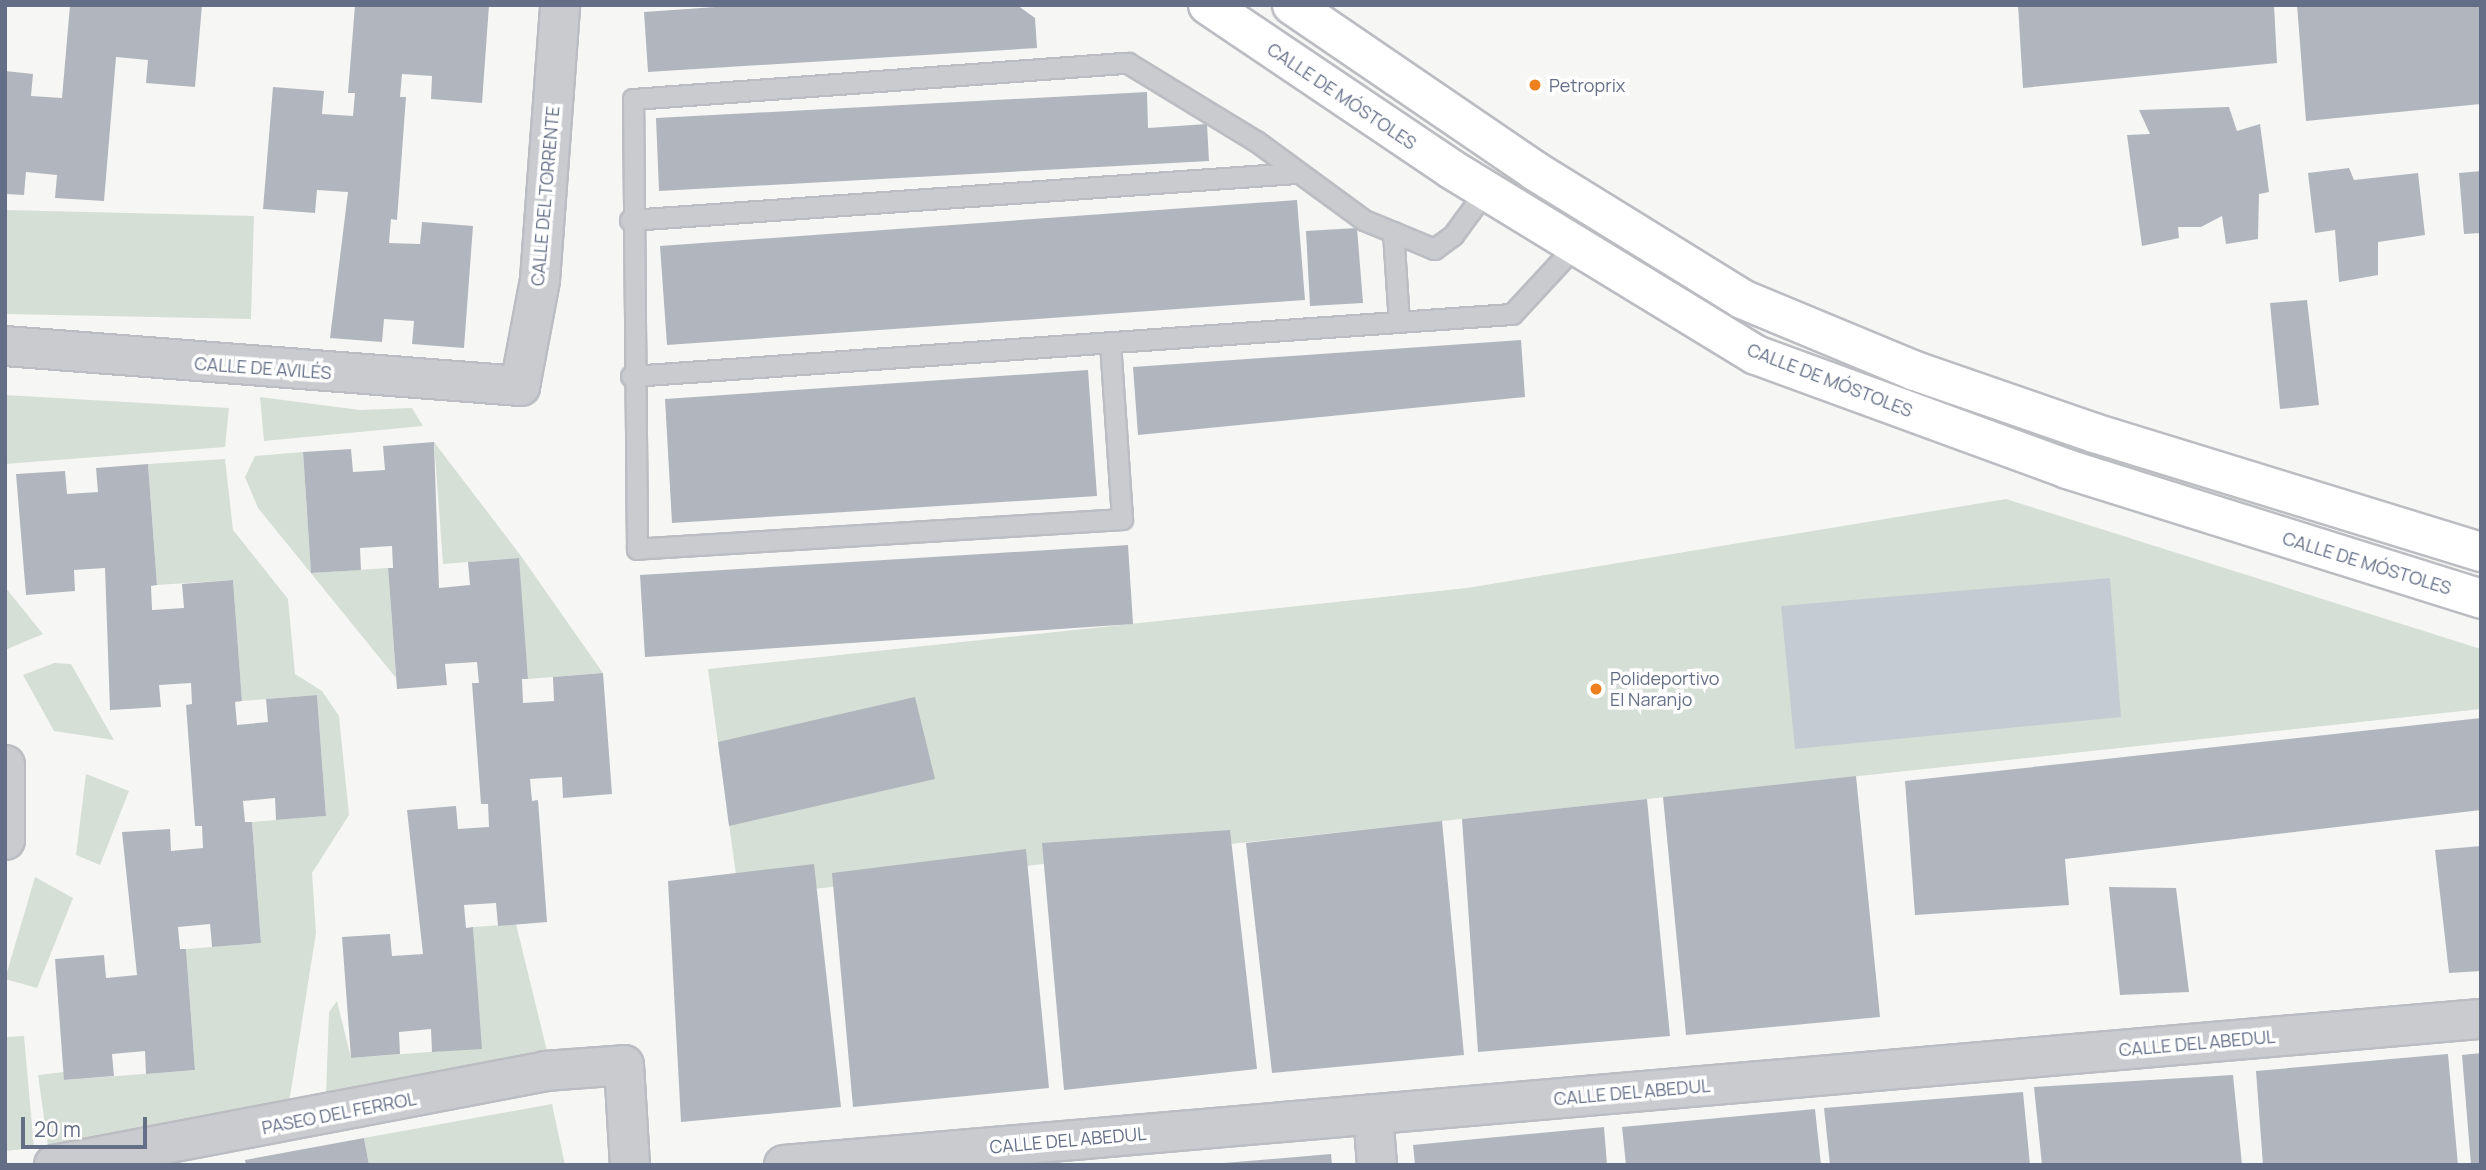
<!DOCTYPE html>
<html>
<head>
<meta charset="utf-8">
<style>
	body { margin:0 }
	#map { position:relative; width:2486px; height:1170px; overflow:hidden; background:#f6f7f4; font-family:Manrope,sans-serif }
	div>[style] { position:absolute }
	.green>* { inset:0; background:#d6dfd5 }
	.water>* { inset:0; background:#c5cbd3 }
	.building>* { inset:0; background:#b1b6be }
	.roads { filter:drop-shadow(2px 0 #bbbdc2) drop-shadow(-2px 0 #bbbdc2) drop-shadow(0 2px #bbbdc2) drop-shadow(0 -2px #bbbdc2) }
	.service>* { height:19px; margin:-9.5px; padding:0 9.5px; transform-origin:9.5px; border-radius:9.5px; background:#c9cbcf }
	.minor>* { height:38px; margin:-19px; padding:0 19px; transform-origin:19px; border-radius:19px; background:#c9cbcf }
	.primary>* { height:38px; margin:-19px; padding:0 19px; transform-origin:19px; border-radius:19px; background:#fff }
	.dots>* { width:19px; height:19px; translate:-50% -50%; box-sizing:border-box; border:4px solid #fff; border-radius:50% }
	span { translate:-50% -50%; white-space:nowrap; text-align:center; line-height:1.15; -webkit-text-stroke:7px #fff; paint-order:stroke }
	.poi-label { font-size:18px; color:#646f87 }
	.left { translate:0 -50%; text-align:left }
	.street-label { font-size:18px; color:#646f87 }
	.frame { position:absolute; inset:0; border:7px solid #646f87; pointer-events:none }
	.scale { position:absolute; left:21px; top:1117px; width:126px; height:32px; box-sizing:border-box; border:4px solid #646f87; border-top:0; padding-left:9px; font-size:21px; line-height:24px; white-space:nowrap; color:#646f87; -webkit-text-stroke:5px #fff; paint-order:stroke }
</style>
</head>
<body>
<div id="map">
	<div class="green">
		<div style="clip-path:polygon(5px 210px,254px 216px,251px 319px,5px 314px)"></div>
		<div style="clip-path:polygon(5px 395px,229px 408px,225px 447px,5px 464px)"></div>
		<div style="clip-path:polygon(260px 397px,360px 410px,412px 408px,423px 426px,264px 441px)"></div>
		<div style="clip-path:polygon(434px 442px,521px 556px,603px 673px,528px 679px,518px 558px,443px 564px)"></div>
		<div style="clip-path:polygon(303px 452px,311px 573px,388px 568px,396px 678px,258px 508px,245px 477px,255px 456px)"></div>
		<div style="clip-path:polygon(225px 459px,233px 530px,288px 599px,295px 674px,322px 691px,339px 716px,349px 815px,312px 873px,316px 933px,289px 1103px,48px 1146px,38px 1075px,64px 1072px,65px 1080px,195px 1070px,186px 949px,261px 943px,252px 822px,326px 816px,317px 695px,242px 701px,233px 580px,157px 585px,148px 464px)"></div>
		<div style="clip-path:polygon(2006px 499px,2481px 649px,2481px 709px,739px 897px,708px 669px,1467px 588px)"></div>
		<div style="clip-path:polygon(5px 587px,43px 634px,5px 650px)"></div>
		<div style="clip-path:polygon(54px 663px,71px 664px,114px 740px,54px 731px,23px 675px)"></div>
		<div style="clip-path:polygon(86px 774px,129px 791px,100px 865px,76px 855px)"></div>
		<div style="clip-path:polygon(35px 877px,73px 898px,37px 988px,5px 979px)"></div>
		<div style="clip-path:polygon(516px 924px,547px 1051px,326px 1094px,329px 1012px,337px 1001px,351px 1058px,481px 1048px,473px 927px)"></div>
		<div style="clip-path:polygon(24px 1036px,34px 1148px,5px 1151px,5px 1037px)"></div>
		<div style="clip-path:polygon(552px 1104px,565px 1165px,369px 1165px,364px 1138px)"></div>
	</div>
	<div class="water">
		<div style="clip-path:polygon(2110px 578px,2121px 717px,1795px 749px,1781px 606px)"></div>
	</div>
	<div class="building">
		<div style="clip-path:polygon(70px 5px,202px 5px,195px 87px,146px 83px,148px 60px,116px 57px,104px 201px,55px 198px,57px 175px,26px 172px,24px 195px,5px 194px,5px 71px,33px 74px,31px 96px,62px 98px)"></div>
		<div style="clip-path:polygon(355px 5px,489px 5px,482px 103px,431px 99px,432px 76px,402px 74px,400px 97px,406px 97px,397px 220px,391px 219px,389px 243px,420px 244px,422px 222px,473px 226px,464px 348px,412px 344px,414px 321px,384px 319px,382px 342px,330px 338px,348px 192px,317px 190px,315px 213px,263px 209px,273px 87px,324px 91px,322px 114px,353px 116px,355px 93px,348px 93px)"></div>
		<div style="clip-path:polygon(744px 5px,1017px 5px,1035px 18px,1037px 48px,648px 72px,644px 12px)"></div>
		<div style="clip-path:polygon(2018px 5px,2274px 5px,2277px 63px,2023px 88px)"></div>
		<div style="clip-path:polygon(2297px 5px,2481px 5px,2481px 104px,2306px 121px)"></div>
		<div style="clip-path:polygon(1147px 92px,1148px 128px,1207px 124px,1209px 161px,659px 191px,656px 118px)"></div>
		<div style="clip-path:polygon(2229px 107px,2237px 131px,2260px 124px,2269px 192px,2259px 194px,2258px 239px,2226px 244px,2222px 216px,2201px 227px,2178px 227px,2179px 238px,2142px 246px,2127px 135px,2150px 134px,2139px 110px)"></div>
		<div style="clip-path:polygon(2349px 168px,2354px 180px,2418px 173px,2425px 235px,2378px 242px,2378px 275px,2339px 282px,2335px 230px,2315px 233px,2308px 173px)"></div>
		<div style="clip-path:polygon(2481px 171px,2481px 233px,2464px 234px,2459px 173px)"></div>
		<div style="clip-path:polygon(1297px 200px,1305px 300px,667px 345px,660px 246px)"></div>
		<div style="clip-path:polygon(1357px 228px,1363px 303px,1310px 306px,1306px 231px)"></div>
		<div style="clip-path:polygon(2307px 300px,2319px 405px,2280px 409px,2270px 303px)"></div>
		<div style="clip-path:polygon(1521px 340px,1525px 397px,1138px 435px,1133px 367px)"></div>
		<div style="clip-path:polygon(1088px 370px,1097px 496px,672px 523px,665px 399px)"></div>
		<div style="clip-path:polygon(434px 442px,439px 588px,470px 585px,468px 562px,519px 558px,528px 679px,522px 679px,523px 703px,554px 701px,553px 677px,603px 673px,612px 794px,563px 798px,562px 777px,530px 779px,532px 801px,538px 800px,547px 922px,498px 926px,496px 903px,464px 905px,466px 928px,473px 927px,482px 1049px,432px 1052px,431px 1029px,399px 1032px,400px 1054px,351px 1058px,342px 937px,390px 934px,392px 956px,423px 954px,407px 810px,456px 806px,458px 829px,489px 827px,488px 804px,481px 804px,472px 683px,479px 683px,477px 662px,445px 664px,447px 685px,397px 689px,388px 568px,393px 568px,392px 546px,360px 548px,361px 570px,311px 573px,303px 452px,351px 449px,353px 472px,385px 470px,383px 446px)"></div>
		<div style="clip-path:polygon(148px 464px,157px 585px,151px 586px,152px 610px,184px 608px,182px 584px,233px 580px,242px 701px,235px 702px,237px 725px,268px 722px,266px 699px,317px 695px,326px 816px,276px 820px,275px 798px,243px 801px,245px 822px,252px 822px,261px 943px,212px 947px,210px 924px,178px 927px,180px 949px,186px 949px,195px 1070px,146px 1074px,145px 1051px,112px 1054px,114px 1076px,64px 1080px,55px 959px,104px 955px,106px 978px,137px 975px,122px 832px,170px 829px,171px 851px,203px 848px,202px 826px,195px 826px,186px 705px,192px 704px,191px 683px,159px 685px,161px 707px,110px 710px,105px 568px,74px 570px,75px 591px,26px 595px,16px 474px,65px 471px,67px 494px,98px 492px,96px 468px)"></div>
		<div style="clip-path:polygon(1128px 545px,1133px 624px,645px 657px,640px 575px)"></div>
		<div style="clip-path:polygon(915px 697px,935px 779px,729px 826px,718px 742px)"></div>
		<div style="clip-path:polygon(2481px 718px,2481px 810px,2065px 859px,2069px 905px,1915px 915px,1905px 781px)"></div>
		<div style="clip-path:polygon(1856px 776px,1880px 1017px,1686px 1035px,1663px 797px)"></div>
		<div style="clip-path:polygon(1647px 799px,1670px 1036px,1478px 1052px,1462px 819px)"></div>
		<div style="clip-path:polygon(1442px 821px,1464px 1055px,1272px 1073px,1246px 843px)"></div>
		<div style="clip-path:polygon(1230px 830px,1257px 1069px,1064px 1090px,1042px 843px)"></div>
		<div style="clip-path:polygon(2481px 846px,2481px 971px,2449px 973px,2435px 850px)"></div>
		<div style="clip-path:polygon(1026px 849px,1049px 1088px,853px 1107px,832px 873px)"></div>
		<div style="clip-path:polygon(814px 864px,841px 1107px,681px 1122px,668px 881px)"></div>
		<div style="clip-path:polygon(2109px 887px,2176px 888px,2189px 992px,2120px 995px)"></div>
		<div style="clip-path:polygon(2481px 1053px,2481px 1165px,2471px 1165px,2462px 1055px)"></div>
		<div style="clip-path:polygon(2448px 1054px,2458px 1165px,2263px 1165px,2256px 1071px)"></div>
		<div style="clip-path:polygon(2233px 1075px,2242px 1165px,2042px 1165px,2034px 1087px)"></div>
		<div style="clip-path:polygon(2023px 1092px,2030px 1165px,1830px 1165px,1824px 1108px)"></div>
		<div style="clip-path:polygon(1815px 1109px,1821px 1165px,1626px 1165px,1622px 1127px)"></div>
		<div style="clip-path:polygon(1604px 1127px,1607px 1165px,1415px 1165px,1413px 1145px)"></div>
		<div style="clip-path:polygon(364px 1138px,369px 1165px,246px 1165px,245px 1160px)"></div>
		<div style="clip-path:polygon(1331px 1154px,1332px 1165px,1224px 1165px,1224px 1163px)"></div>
	</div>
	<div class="roads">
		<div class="service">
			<div style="left:630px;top:220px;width:667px;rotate:-4.04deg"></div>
			<div style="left:1393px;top:232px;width:90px;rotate:86.2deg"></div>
			<div style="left:1110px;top:342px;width:177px;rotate:86.1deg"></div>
			<div style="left:1122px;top:519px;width:486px;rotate:176.5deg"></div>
			<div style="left:637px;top:549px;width:450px;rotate:-90.5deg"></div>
			<div style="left:633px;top:99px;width:496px;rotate:-4.2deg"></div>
			<div style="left:1128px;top:63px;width:150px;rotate:31.4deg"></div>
			<div style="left:1256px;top:141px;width:134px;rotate:36.2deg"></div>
			<div style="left:1364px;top:220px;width:76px;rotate:22.5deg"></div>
			<div style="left:1434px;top:249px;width:24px;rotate:-36deg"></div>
			<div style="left:1453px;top:235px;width:56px;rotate:-53.7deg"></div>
			<div style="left:631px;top:376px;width:883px;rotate:-4.03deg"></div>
			<div style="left:1512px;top:314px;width:94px;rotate:-47.2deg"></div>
		</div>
		<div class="minor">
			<div style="left:5px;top:346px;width:517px;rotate:4.44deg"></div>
			<div style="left:520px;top:386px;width:108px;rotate:-79.3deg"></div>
			<div style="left:540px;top:280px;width:276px;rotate:-85.8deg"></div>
			<div style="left:5px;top:765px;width:75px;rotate:90deg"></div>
			<div style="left:1373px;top:1114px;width:51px;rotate:85.5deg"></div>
			<div style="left:54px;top:1165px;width:500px;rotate:-10.8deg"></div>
			<div style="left:545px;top:1071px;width:79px;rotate:-4.3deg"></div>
			<div style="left:624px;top:1065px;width:100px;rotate:86.6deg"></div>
			<div style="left:784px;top:1165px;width:1703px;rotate:-4.92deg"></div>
		</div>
		<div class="primary">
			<div style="left:1208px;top:5px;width:293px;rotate:34deg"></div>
			<div style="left:1451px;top:169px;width:357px;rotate:31.4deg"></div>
			<div style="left:1756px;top:355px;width:331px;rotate:20.1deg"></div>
			<div style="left:2067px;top:469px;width:434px;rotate:17.4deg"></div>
			<div style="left:1292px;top:5px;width:294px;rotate:34.3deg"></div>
			<div style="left:1535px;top:171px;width:243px;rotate:31.7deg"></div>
			<div style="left:1742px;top:299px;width:187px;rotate:22.6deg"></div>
			<div style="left:1915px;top:371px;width:189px;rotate:19.1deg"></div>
			<div style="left:2094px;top:433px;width:405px;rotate:17.1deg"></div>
		</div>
	</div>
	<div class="dots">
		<div style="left:1535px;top:85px;background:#ee811d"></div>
		<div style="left:1596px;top:689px;background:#ee811d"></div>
	</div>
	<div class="poi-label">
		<span class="left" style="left:1549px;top:85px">Petroprix</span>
		<span class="left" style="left:1610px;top:689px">Polideportivo<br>El Naranjo</span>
	</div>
	<div class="street-label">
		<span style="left:1342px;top:96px;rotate:34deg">CALLE DE MÓSTOLES</span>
		<span style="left:545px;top:196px;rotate:-85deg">CALLE DEL TORRENTE</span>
		<span style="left:263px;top:368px;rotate:4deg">CALLE DE AVILÉS</span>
		<span style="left:1830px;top:380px;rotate:21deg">CALLE DE MÓSTOLES</span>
		<span style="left:2367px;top:563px;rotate:17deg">CALLE DE MÓSTOLES</span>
		<span style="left:2197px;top:1043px;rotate:-5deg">CALLE DEL ABEDUL</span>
		<span style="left:1632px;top:1092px;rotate:-5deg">CALLE DEL ABEDUL</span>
		<span style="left:339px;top:1113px;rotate:-11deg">PASEO DEL FERROL</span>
		<span style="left:1068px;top:1140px;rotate:-5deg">CALLE DEL ABEDUL</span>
	</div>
	<div class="frame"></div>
	<div class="scale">20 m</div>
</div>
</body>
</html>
